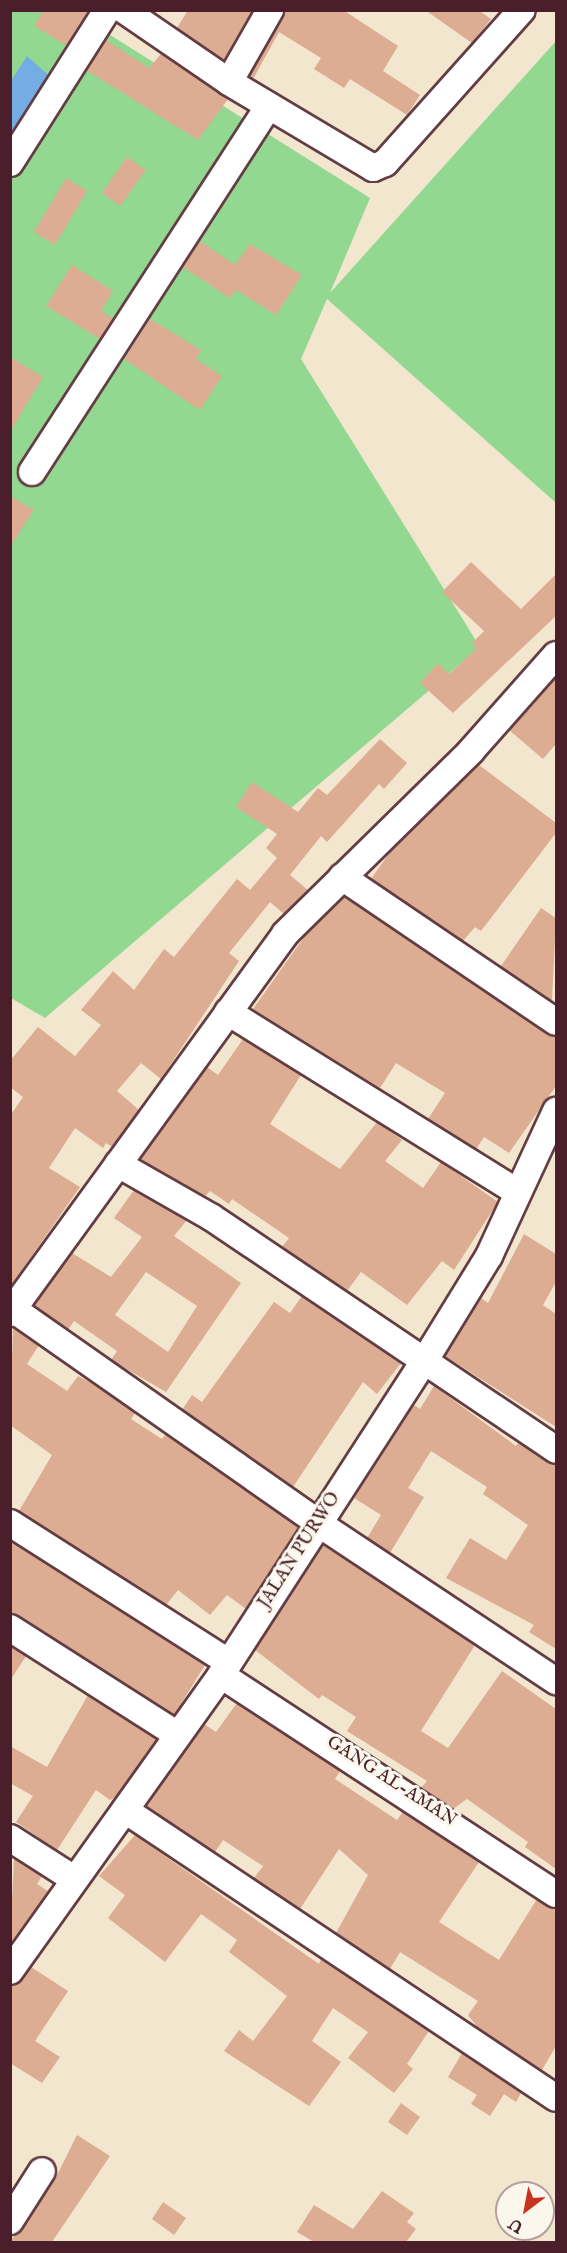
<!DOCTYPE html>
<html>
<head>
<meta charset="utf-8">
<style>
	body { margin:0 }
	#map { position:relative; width:567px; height:2253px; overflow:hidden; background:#f2e7ce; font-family:"IM FELL English",serif }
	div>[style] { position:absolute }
	.green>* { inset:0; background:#93d890 }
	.water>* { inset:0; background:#73ade4 }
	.building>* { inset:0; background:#dcac93 }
	.roads { filter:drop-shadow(2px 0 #633d43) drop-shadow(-2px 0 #633d43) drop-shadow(0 2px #633d43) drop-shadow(0 -2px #633d43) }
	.minor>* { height:26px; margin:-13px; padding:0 13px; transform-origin:13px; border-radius:13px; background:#fff }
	span { translate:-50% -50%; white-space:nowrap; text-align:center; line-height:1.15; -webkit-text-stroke:6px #fbf7ec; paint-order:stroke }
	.street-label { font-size:18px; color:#4a1f2b }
	.frame { position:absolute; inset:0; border:12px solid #4a1f2b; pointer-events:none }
	.north { position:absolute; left:495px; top:2181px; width:60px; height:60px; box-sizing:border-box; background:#fbf7ec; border:2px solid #b4a19f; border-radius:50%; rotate:212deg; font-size:16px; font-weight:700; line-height:24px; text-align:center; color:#4a1f2b }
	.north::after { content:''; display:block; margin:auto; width:21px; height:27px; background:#c8321e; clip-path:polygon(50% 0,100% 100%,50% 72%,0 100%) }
</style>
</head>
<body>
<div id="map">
	<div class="green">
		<div style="clip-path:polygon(11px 11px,72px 11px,370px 198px,330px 293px,556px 41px,556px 503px,327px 299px,301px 359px,480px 647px,45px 1018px,11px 998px)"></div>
	</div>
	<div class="water">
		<div style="clip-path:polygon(27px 56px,54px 80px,11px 153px,11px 81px)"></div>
	</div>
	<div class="building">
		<div style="clip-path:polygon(44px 10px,85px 10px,88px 12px,67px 46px,34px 26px)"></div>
		<div style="clip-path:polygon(188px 10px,252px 10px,224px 60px,177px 28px)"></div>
		<div style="clip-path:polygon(285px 10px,343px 10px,398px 46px,383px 71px,420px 95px,407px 115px,350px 79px,344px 88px,314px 69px,321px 58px,279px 32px,253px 79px,249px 77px)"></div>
		<div style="clip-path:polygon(425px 10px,478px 10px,491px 19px,472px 43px)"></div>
		<div style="clip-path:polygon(106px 40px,149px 68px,161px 54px,228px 99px,198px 140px,86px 70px)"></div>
		<div style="clip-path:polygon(127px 157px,146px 170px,120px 206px,102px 193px)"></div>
		<div style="clip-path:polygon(66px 178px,87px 191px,55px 245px,34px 232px)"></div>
		<div style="clip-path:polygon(200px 241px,235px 265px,250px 244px,302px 275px,276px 315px,236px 290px,230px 298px,183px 267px)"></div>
		<div style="clip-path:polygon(72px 265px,113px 291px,101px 311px,113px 319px,100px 339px,46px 306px)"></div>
		<div style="clip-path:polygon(150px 319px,201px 350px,196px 359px,222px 376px,200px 410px,124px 359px)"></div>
		<div style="clip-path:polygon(10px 357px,43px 377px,10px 432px)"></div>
		<div style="clip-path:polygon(10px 496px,34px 510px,10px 547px)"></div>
		<div style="clip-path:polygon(471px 562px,521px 609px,556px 574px,556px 616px,453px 713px,420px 683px,438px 663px,449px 674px,477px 648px,472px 643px,484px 631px,442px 592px)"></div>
		<div style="clip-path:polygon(556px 677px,556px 744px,543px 759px,509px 730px)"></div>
		<div style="clip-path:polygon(380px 739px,407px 763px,384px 789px,379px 784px,327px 842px,321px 836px,290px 875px,308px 890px,284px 914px,270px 902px,229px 953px,239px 961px,161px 1079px,141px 1063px,117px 1091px,139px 1110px,112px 1147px,106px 1143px,103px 1148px,75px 1128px,49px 1168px,80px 1187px,10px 1287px,10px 1116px,23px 1097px,10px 1087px,10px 1061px,38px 1027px,75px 1056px,101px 1025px,81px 1010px,113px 971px,134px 990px,164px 949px,174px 957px,237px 879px,250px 890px,277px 858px,266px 848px,277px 834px,236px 807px,252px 782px,298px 812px,318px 788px,327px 795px)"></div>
		<div style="clip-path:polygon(479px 765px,556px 823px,556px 833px,481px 931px,475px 927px,463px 941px,371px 879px,390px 852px)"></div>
		<div style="clip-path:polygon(344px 897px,556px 1037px,556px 1086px,509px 1153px,484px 1137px,476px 1149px,428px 1119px,445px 1093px,396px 1063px,380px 1088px,253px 1009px,307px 933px)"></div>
		<div style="clip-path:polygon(541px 908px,556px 918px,552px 1001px,501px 966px)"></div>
		<div style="clip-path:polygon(243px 1039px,301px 1075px,270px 1124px,340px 1169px,377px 1122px,402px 1140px,385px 1161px,423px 1188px,441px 1162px,498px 1202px,454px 1270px,442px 1261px,407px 1305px,361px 1272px,347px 1291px,282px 1247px,289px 1238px,232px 1199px,229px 1204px,210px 1191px,205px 1196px,140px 1159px,207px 1067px,218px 1075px)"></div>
		<div style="clip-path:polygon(evenodd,134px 1190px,187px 1220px,174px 1236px,241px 1283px,166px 1392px,111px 1360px,117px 1351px,74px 1321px,68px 1330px,34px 1305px,72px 1253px,111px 1277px,142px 1237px,114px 1218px,134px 1190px,146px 1272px,197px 1306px,168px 1352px,115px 1315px,146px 1272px)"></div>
		<div style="clip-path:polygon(524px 1234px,556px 1254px,556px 1282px,543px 1305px,556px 1314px,556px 1427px,445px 1356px,481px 1298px,488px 1303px)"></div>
		<div style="clip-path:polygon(302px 1296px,401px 1363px,377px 1394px,363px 1382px,293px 1487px,182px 1410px,192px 1395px,202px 1402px,274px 1302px,290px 1313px)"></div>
		<div style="clip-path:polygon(13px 1327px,39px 1345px,27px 1364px,67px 1391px,78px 1376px,95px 1385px,135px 1413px,131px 1419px,162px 1439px,166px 1434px,299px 1528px,246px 1609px,227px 1595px,210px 1615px,178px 1590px,166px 1605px,19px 1511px,52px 1455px,10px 1425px)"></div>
		<div style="clip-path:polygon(434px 1386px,516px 1446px,518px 1443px,556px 1465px,556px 1649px,529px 1632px,534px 1625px,446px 1578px,470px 1538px,506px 1560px,528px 1525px,483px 1494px,487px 1487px,431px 1451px,408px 1488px,424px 1497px,390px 1553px,367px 1538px,381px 1515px,354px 1498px,414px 1405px,420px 1409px)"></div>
		<div style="clip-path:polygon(10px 1541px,205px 1665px,174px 1715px,10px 1613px)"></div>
		<div style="clip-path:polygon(323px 1545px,475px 1645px,421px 1731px,448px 1748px,502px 1671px,556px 1709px,556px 1876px,556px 1869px,525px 1847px,528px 1842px,467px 1799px,453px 1809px,421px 1788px,427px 1781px,347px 1731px,356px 1717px,322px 1695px,319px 1699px,255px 1650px)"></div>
		<div style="clip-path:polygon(10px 1646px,26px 1656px,10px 1681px)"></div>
		<div style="clip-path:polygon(88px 1695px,157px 1739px,116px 1797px,110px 1800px,96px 1790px,57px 1850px,16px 1822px,33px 1796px,10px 1783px,10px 1746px,47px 1767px)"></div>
		<div style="clip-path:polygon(237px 1703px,340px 1771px,335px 1779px,397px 1820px,403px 1812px,479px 1862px,439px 1922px,499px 1960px,537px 1899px,556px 1909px,556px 2046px,542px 2070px,478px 2028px,468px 2015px,478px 2001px,400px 1952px,390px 1969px,336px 1933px,368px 1875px,339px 1849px,300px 1909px,254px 1878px,263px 1866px,223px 1840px,215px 1852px,146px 1806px,204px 1724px,216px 1732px)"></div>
		<div style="clip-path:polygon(135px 1835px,319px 1964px,321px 1959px,429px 2031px,407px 2064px,413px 2069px,394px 2093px,348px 2058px,368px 2032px,333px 2008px,312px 2041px,341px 2062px,309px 2106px,224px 2051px,239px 2030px,253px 2041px,287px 1996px,229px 1952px,237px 1940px,201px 1914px,165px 1962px,108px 1918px,125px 1895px,99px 1876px)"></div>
		<div style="clip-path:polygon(14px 1858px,42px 1876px,37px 1884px,48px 1891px,10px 1944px)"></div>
		<div style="clip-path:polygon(31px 1967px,68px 1991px,35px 2041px,60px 2057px,42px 2083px,10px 2063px,10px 1986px)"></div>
		<div style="clip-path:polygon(462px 2053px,521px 2093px,516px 2102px,504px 2094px,490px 2116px,471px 2104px,477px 2095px,448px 2077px)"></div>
		<div style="clip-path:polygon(401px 2103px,420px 2117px,407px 2135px,388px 2122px)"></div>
		<div style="clip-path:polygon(77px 2135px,110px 2156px,52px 2242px,10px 2242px,55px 2179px)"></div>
		<div style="clip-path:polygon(382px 2191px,414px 2213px,407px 2222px,416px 2229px,406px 2242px,314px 2242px,297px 2232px,314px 2205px,353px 2229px)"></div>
		<div style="clip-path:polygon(163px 2202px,186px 2218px,174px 2235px,152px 2219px)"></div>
	</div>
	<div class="roads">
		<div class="minor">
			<div style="left:124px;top:10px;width:127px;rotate:34.4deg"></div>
			<div style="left:229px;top:82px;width:168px;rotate:30.8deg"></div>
			<div style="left:373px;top:168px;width:13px;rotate:-23deg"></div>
			<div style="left:385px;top:163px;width:205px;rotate:-48.2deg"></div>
			<div style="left:229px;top:82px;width:83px;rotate:-60.3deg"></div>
			<div style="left:10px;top:163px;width:181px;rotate:-57.6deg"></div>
			<div style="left:32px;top:472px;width:436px;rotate:-57.1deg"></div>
			<div style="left:342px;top:877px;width:258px;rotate:34.1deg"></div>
			<div style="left:228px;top:1012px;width:340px;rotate:31.9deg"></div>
			<div style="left:118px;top:1164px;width:107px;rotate:29.7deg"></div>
			<div style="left:211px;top:1217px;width:416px;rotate:34deg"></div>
			<div style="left:10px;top:1307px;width:376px;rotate:35deg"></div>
			<div style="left:318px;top:1523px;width:286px;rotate:33.6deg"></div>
			<div style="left:10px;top:1313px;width:468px;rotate:-54deg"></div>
			<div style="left:285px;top:934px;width:261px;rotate:-44.5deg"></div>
			<div style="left:471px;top:751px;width:128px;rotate:-48.5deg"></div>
			<div style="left:10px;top:1523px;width:259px;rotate:32.5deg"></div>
			<div style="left:10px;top:1628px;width:199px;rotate:32.5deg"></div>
			<div style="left:221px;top:1675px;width:400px;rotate:33.2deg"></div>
			<div style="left:125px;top:1810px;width:518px;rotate:33.75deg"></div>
			<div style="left:10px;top:1838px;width:76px;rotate:32.6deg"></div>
			<div style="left:10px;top:1971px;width:364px;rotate:-54.5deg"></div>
			<div style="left:221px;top:1675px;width:375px;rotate:-57.1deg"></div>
			<div style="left:425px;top:1360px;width:122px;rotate:-58.4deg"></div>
			<div style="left:489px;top:1256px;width:160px;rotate:-65.2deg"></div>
			<div style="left:10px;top:2221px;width:59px;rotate:-57.4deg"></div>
		</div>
	</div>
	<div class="street-label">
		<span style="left:300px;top:1551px;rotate:-57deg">JALAN PURWO</span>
		<span style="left:391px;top:1782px;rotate:33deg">GANG AL-AMAN</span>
	</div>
	<div class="frame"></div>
	<div class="north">U</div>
</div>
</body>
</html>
